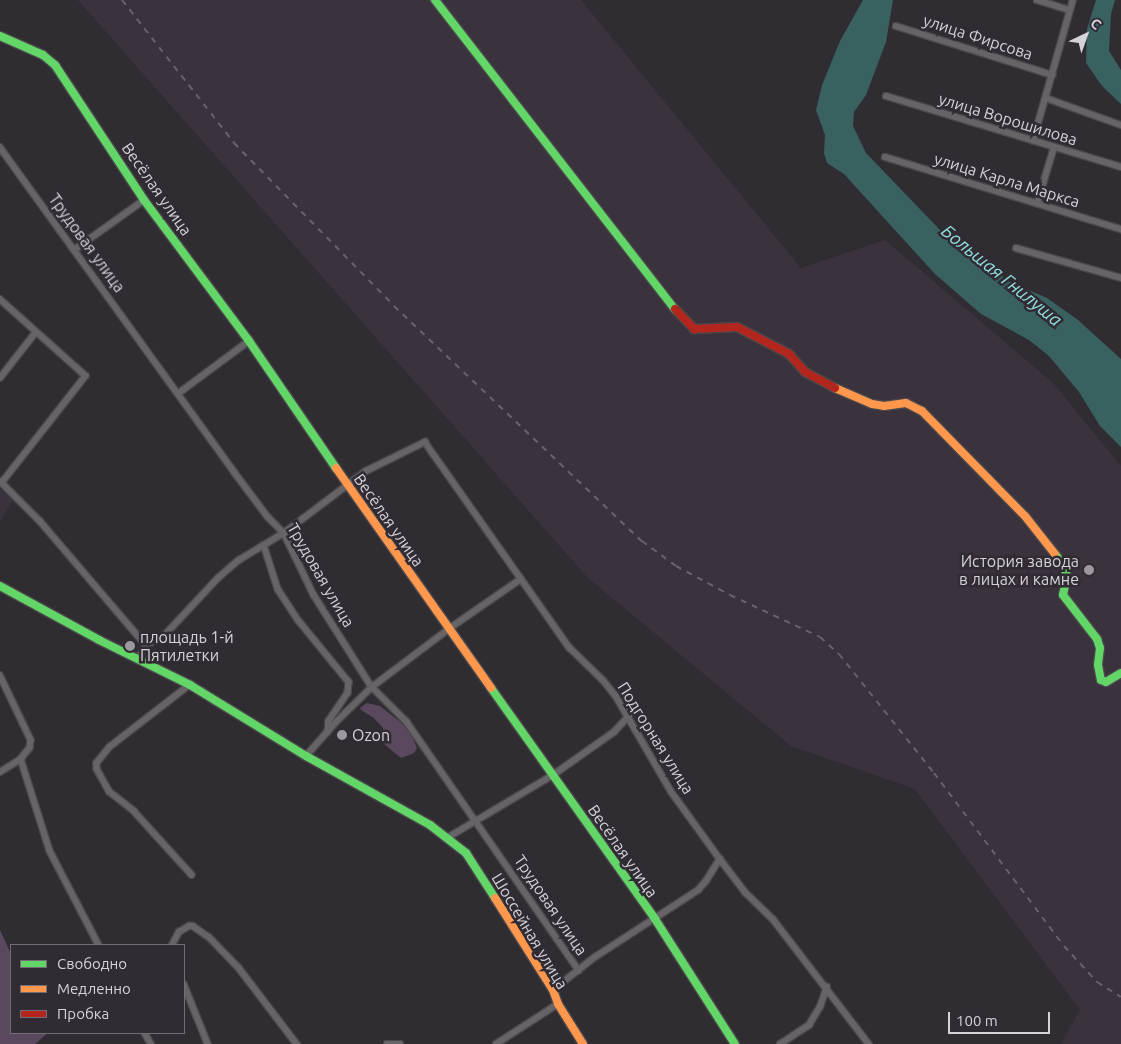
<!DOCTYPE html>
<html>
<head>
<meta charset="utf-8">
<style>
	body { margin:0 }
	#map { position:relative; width:1121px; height:1044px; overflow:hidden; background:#302d32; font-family:Ubuntu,sans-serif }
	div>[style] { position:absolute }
	.built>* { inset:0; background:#3a323d }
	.green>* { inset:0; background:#5a485f }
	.water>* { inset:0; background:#386160 }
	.roads { filter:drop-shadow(1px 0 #4b484c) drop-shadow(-1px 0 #4b484c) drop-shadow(0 1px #4b484c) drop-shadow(0 -1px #4b484c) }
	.street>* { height:5.5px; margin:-2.75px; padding:0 2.75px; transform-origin:2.75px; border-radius:2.75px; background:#676468 }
	.fast>* { height:8px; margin:-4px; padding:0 4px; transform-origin:4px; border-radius:4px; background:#63d668 }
	.slow>* { height:8px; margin:-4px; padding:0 4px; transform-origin:4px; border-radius:4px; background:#ff974d }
	.jam>* { height:8px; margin:-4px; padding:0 4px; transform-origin:4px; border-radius:4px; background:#b3261e }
	.rail>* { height:2px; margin-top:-1px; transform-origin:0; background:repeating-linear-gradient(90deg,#676469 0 6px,transparent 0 12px) }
	.dots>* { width:14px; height:14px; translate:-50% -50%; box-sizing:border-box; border:2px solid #312c33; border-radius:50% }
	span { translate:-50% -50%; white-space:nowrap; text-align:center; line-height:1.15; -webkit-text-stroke:5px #312c33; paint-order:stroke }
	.street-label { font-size:16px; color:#d6d2d7 }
	.poi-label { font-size:16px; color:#d6d2d7 }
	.right { translate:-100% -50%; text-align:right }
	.left { translate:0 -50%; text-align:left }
	.water-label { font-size:18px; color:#90e1e0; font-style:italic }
	.legend { position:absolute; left:10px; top:944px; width:175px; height:90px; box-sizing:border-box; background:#312c33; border:1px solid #736e75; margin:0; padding:6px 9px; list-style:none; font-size:15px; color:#d6d2d7 }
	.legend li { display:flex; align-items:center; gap:10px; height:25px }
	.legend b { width:25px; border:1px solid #736e75 }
	.north { position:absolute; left:1061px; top:10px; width:50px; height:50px; -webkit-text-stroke:4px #312c33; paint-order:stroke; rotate:42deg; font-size:14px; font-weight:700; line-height:20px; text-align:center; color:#d6d2d7 }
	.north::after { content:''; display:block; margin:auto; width:18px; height:22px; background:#d6d2d7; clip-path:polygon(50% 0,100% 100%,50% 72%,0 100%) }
	.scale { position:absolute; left:948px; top:1012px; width:102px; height:22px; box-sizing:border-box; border:2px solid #d6d2d7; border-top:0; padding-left:6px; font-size:15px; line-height:18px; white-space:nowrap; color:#d6d2d7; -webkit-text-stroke:4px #312c33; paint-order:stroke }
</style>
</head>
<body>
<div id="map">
	<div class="built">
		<div style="clip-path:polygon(78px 0,581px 0,801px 268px,885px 240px,1053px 383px,1121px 466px,1121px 1044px,1061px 1044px,1080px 1010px,915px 789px,791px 746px,588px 578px)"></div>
		<div style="clip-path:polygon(0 489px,13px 500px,0 522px)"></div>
	</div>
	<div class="green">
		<div style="clip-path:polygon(367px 703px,380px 706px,408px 728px,417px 748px,414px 753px,401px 758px,384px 744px,383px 728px,374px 718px,361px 710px,360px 708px)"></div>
		<div style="clip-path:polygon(0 930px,11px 954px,11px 1033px,48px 1033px,35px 1044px,0 1044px)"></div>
	</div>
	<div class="water">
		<div style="clip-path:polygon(863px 0,893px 0,886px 42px,866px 95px,854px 112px,853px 126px,866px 153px,941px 231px,985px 262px,1008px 281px,1047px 298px,1078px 320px,1121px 359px,1121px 447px,1100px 426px,1079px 392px,1049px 356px,1029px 340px,981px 314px,935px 274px,844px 174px,827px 163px,824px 153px,825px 135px,816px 110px,822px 85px,840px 41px)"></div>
		<div style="clip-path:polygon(1096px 0,1115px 0,1111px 14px,1109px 51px,1121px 70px,1121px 104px,1102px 86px,1086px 63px,1087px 29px)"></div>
	</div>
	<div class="roads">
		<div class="street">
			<div style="left:1037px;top:0;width:34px;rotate:17deg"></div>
			<div style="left:896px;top:26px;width:164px;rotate:17.4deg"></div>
			<div style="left:886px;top:96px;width:245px;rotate:16.8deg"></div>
			<div style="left:1046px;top:98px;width:80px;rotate:19.8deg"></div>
			<div style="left:1033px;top:141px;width:147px;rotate:-74.2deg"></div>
			<div style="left:0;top:147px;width:402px;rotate:54.2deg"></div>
			<div style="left:235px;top:473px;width:55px;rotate:53.1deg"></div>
			<div style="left:268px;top:517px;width:23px;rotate:45deg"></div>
			<div style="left:284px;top:533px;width:69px;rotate:64.2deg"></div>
			<div style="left:314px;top:595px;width:109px;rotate:57.8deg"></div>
			<div style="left:372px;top:687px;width:49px;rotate:45deg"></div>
			<div style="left:407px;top:722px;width:302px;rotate:55.3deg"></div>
			<div style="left:885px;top:157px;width:247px;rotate:17deg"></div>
			<div style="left:1037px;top:204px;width:59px;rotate:-73.4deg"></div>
			<div style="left:1016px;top:248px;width:109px;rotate:15.9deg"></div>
			<div style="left:74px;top:250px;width:86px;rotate:-35.5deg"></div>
			<div style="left:0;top:299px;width:115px;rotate:41.8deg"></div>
			<div style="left:86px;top:376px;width:136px;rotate:128.1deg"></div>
			<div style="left:0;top:378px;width:58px;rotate:-52deg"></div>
			<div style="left:179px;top:393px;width:87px;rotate:-36.6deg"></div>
			<div style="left:0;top:481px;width:57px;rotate:45deg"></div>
			<div style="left:40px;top:521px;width:163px;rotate:49.5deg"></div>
			<div style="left:264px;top:545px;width:46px;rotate:72.3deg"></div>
			<div style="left:278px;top:589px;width:38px;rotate:57deg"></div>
			<div style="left:299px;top:621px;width:79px;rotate:50.7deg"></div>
			<div style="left:349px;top:682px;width:11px;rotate:95deg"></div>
			<div style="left:348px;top:693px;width:34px;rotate:124deg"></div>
			<div style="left:329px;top:721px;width:11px;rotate:95deg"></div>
			<div style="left:138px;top:659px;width:16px;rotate:-60deg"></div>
			<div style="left:146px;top:645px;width:19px;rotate:-25deg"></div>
			<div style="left:163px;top:637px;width:81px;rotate:-47deg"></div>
			<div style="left:218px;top:578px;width:28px;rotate:-41deg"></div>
			<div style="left:239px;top:560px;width:52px;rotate:-31deg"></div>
			<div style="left:284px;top:533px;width:103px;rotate:-37.1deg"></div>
			<div style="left:366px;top:471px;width:66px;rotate:-26.2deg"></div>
			<div style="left:425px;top:442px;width:252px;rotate:54.9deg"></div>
			<div style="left:570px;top:648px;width:46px;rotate:44.1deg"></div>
			<div style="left:603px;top:680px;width:21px;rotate:51deg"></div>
			<div style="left:616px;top:696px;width:110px;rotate:59.9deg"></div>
			<div style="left:671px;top:791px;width:84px;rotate:54.2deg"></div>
			<div style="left:720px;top:859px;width:43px;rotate:52.6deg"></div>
			<div style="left:746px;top:893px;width:37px;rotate:44deg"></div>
			<div style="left:773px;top:919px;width:158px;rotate:52.5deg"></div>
			<div style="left:0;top:675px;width:72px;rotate:64.5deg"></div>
			<div style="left:31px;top:740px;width:8px;rotate:97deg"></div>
			<div style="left:30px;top:748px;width:14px;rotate:129deg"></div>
			<div style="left:21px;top:759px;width:96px;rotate:72.5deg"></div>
			<div style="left:50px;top:851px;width:106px;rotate:62.5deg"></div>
			<div style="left:190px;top:685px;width:101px;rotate:142.2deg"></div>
			<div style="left:110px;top:747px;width:21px;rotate:129deg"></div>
			<div style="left:97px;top:763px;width:6px;rotate:90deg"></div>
			<div style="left:97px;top:769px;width:26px;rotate:61deg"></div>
			<div style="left:110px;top:792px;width:31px;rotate:38deg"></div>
			<div style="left:134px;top:811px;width:86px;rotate:47.8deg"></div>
			<div style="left:306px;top:756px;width:45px;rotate:-48.6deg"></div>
			<div style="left:336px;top:722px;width:50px;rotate:-44.2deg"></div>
			<div style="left:372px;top:687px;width:98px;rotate:-37.1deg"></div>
			<div style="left:450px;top:628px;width:86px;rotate:-34.6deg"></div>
			<div style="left:0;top:772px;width:25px;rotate:-32deg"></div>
			<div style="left:447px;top:838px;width:123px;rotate:-30.7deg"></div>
			<div style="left:553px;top:775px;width:75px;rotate:-35.2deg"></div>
			<div style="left:614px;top:732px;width:22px;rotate:-47deg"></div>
			<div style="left:172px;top:945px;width:15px;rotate:-62deg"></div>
			<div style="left:179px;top:932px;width:12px;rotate:-31deg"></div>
			<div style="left:189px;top:926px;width:4px"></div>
			<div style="left:193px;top:926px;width:19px;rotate:35deg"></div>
			<div style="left:209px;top:937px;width:43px;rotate:45.9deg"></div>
			<div style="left:239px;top:968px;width:96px;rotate:52.7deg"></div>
			<div style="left:184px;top:984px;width:65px;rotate:68.2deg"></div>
			<div style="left:553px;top:990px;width:53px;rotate:-38.2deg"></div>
			<div style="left:595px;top:957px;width:123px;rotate:-33deg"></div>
			<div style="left:698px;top:890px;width:12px;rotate:-48deg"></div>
			<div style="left:706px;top:881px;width:26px;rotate:-58deg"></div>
			<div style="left:145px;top:1033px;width:13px;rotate:61deg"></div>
			<div style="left:387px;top:1044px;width:13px"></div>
			<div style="left:496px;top:1044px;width:74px;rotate:-32.8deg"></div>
			<div style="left:780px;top:1044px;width:35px;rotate:-33deg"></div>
			<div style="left:809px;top:1025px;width:21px;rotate:-59deg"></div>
			<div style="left:820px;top:1007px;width:21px;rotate:-71deg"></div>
		</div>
		<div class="fast">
			<div style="left:435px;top:0;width:391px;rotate:52.2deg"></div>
			<div style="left:0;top:36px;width:47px;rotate:23.8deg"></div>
			<div style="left:43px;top:55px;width:16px;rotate:40deg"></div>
			<div style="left:55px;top:65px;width:162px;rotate:56.6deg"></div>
			<div style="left:144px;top:200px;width:176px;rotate:53.3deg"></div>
			<div style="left:249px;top:341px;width:154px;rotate:55.6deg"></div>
			<div style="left:1055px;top:554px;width:13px;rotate:51deg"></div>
			<div style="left:1063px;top:564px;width:13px;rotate:72deg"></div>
			<div style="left:1067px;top:576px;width:19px;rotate:102deg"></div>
			<div style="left:1063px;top:595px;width:56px;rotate:52.3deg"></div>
			<div style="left:1097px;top:639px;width:9px;rotate:72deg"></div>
			<div style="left:1100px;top:648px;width:17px;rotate:97deg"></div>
			<div style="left:1098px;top:665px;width:15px;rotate:79deg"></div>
			<div style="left:1101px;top:680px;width:5px;rotate:22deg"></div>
			<div style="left:1106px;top:682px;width:17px;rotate:-31deg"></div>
			<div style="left:0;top:586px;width:113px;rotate:28.6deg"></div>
			<div style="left:99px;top:640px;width:102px;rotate:26.3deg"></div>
			<div style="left:190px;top:685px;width:136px;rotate:31.5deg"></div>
			<div style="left:306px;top:756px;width:142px;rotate:29.1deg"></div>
			<div style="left:430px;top:825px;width:46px;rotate:37.9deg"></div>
			<div style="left:466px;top:853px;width:54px;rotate:57.2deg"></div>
			<div style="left:491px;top:688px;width:283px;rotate:54.6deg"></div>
			<div style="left:655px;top:919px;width:148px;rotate:57.4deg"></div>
		</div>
		<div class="slow">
			<div style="left:835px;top:388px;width:40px;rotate:23.4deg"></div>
			<div style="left:872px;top:404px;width:12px;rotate:9deg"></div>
			<div style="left:884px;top:406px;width:22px;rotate:-8deg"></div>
			<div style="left:906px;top:403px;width:18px;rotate:27deg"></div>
			<div style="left:922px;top:411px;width:147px;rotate:45.6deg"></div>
			<div style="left:1025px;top:516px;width:48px;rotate:51.7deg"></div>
			<div style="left:336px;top:468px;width:269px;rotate:54.8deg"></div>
			<div style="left:495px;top:898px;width:109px;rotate:57.8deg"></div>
			<div style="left:553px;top:990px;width:15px;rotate:70deg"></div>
			<div style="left:558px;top:1004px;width:47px;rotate:58deg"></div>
		</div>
		<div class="jam">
			<div style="left:675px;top:309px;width:28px;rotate:46deg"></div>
			<div style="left:694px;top:329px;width:43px;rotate:-2.7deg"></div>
			<div style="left:737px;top:327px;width:59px;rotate:27.4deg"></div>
			<div style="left:789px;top:354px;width:24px;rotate:48deg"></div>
			<div style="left:805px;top:372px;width:34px;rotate:28deg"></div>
		</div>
	</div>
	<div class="rail">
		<div style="left:122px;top:0;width:182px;rotate:51.9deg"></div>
		<div style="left:234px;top:143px;width:228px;rotate:45.5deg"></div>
		<div style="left:394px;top:306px;width:342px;rotate:43.5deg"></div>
		<div style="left:642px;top:541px;width:42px;rotate:36.3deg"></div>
		<div style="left:676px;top:566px;width:61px;rotate:28.2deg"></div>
		<div style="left:730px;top:595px;width:99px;rotate:25deg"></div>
		<div style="left:820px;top:637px;width:25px;rotate:42deg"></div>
		<div style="left:839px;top:654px;width:152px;rotate:51.4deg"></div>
		<div style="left:934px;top:773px;width:216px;rotate:53.1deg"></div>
		<div style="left:1064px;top:946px;width:49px;rotate:47.5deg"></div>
		<div style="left:1097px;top:982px;width:28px;rotate:32deg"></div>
	</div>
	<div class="dots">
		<div style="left:1089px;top:570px;background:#9c989d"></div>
		<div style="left:130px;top:646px;background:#9c989d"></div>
		<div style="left:342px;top:735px;background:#9c989d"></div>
	</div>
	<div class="street-label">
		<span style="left:978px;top:37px;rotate:18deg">улица Фирсова</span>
		<span style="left:1008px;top:119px;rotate:17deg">улица Ворошилова</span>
		<span style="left:1007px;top:180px;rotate:17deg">улица Карла Маркса</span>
		<span style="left:157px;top:189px;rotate:55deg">Весёлая улица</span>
		<span style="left:87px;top:243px;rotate:54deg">Трудовая улица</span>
		<span style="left:389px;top:520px;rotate:55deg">Весёлая улица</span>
		<span style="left:321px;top:575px;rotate:60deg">Трудовая улица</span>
		<span style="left:656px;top:738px;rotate:58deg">Подгорная улица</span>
		<span style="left:623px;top:851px;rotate:55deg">Весёлая улица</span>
		<span style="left:551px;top:905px;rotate:56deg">Трудовая улица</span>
		<span style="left:530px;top:931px;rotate:59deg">Шоссейная улица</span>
	</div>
	<div class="poi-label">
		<span class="right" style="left:1079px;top:570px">История завода<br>в лицах и камне</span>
		<span class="left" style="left:140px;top:646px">площадь 1-й<br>Пятилетки</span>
		<span class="left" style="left:352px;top:735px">Ozon</span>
	</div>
	<div class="water-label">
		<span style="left:1002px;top:275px;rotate:39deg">Большая Гнилуша</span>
	</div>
	<ul class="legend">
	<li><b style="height:6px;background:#63d668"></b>Свободно</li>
	<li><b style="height:6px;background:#ff974d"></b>Медленно</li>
	<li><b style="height:6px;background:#b3261e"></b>Пробка</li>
	</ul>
	<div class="north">С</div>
	<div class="scale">100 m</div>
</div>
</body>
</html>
